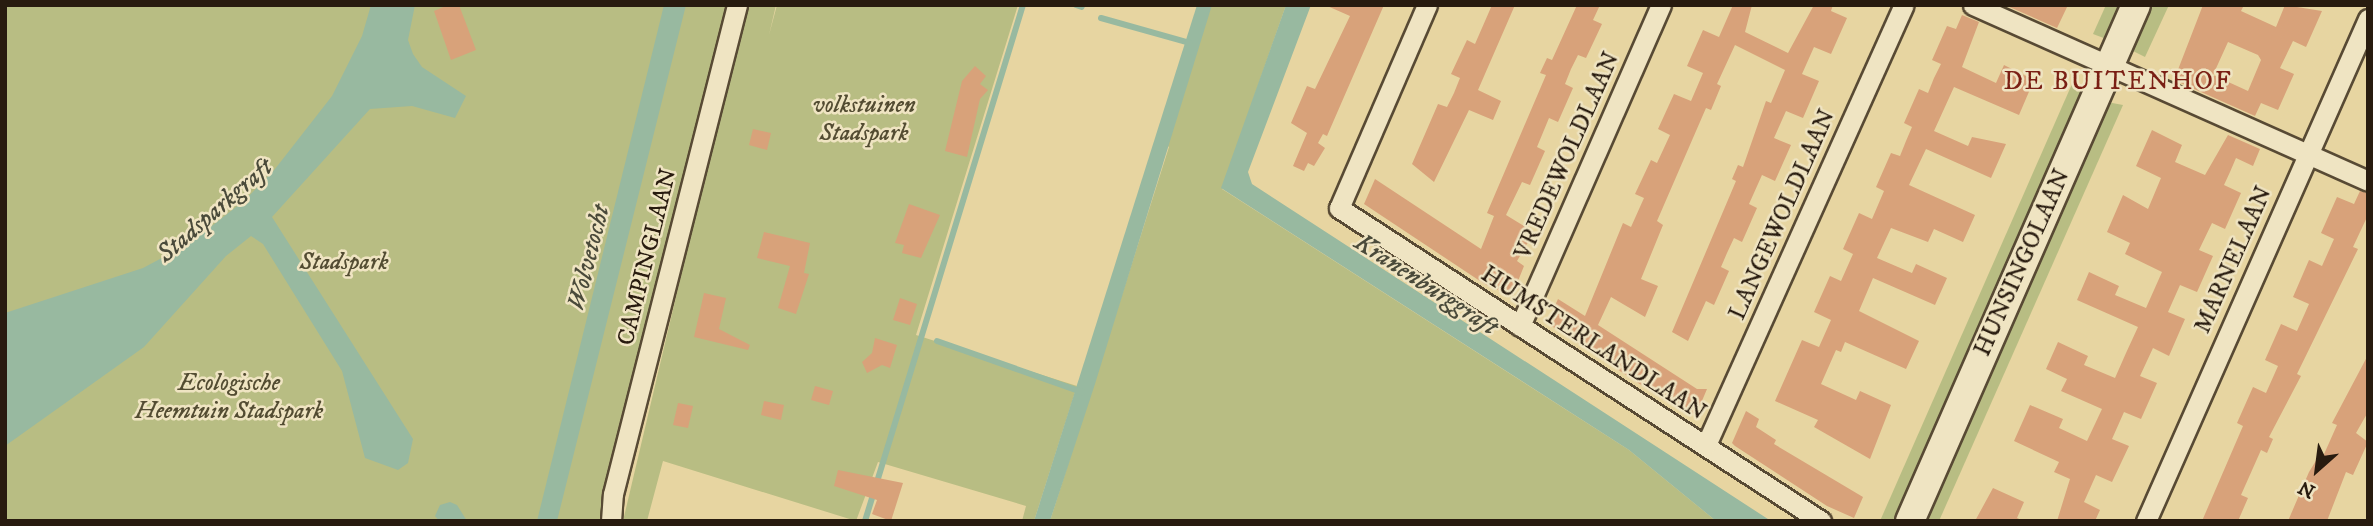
<!DOCTYPE html>
<html>
<head>
<meta charset="utf-8">
<style>
	body { margin:0 }
	#map { position:relative; width:2373px; height:526px; overflow:hidden; background:#e7d5a1; font-family:"IM FELL DW Pica",serif }
	div>[style] { position:absolute }
	.green>* { inset:0; background:#b8bd83 }
	.water>* { inset:0; background:#98b9a0 }
	.stream>* { height:6px; margin:-3px; padding:0 3px; transform-origin:3px; border-radius:3px; background:#98b9a0 }
	.building>* { inset:0; background:#d8a27a }
	.roads { filter:drop-shadow(2px 0 #584a34) drop-shadow(-2px 0 #584a34) drop-shadow(0 2px #584a34) drop-shadow(0 -2px #584a34) }
	.street>* { height:19px; margin:-9.5px; padding:0 9.5px; transform-origin:9.5px; border-radius:9.5px; background:#efe4c2 }
	.secondary>* { height:28px; margin:-14px; padding:0 14px; transform-origin:14px; border-radius:14px; background:#efe4c2 }
	span { translate:-50% -50%; white-space:nowrap; text-align:center; line-height:1.15; -webkit-text-stroke:5px #efe4c2; paint-order:stroke }
	.park-label { font-size:24px; color:#534c32; font-style:italic }
	.street-label { font-size:24px; color:#281b0f }
	.neighbourhood-label { font-size:26px; color:#7a1f14; letter-spacing:2px }
	.water-label { font-size:26px; color:#4a4a3a; font-style:italic }
	.frame { position:absolute; inset:0; border:7px solid #281b0f; pointer-events:none }
	.north { position:absolute; left:2282px; top:435px; width:70px; height:70px; -webkit-text-stroke:5px #efe4c2; paint-order:stroke; rotate:208deg; font-size:19px; font-weight:700; line-height:28px; text-align:center; color:#281b0f }
	.north::after { content:''; display:block; margin:auto; width:24px; height:32px; background:#281b0f; clip-path:polygon(50% 0,100% 100%,50% 72%,0 100%) }
</style>
</head>
<body>
<div id="map">
	<div class="green">
		<div style="clip-path:polygon(5px 5px,776px 5px,769px 35px,777px 5px,1018px 5px,916px 335px,1077px 386px,1034px 521px,1022px 521px,1026px 506px,878px 462px,856px 521px,663px 461px,647px 521px,623px 521px,684px 263px,609px 521px,5px 521px)"></div>
		<div style="clip-path:polygon(1207px 5px,1286px 5px,1222px 189px,1629px 450px,1716px 521px,1050px 521px,1169px 147px,1163px 142px)"></div>
		<div style="clip-path:polygon(2106px 5px,2125px 5px,2109px 40px,2093px 34px)"></div>
		<div style="clip-path:polygon(2150px 5px,2169px 5px,2145px 57px,2129px 49px)"></div>
		<div style="clip-path:polygon(2072px 84px,2087px 88px,1896px 521px,1880px 521px)"></div>
		<div style="clip-path:polygon(2107px 102px,2123px 105px,1939px 521px,1923px 521px)"></div>
	</div>
	<div class="water">
		<div style="clip-path:polygon(371px 5px,415px 5px,408px 40px,413px 54px,422px 67px,466px 96px,455px 118px,412px 106px,370px 109px,272px 217px,413px 439px,408px 463px,398px 470px,365px 458px,342px 371px,263px 244px,251px 236px,226px 256px,144px 347px,5px 446px,5px 313px,143px 268px,190px 243px,245px 200px,275px 169px,332px 96px,362px 36px)"></div>
		<div style="clip-path:polygon(664px 5px,686px 5px,557px 521px,537px 521px)"></div>
		<div style="clip-path:polygon(1197px 5px,1212px 5px,1095px 384px,1050px 521px,1034px 521px)"></div>
		<div style="clip-path:polygon(1286px 5px,1311px 5px,1248px 172px,1252px 184px,1771px 521px,1716px 521px,1629px 450px,1221px 188px)"></div>
		<div style="clip-path:polygon(450px 502px,457px 505px,467px 521px,439px 521px,435px 516px,440px 505px)"></div>
	</div>
	<div class="stream">
		<div style="left:1076px;top:5px;width:6px;rotate:18deg"></div>
		<div style="left:1101px;top:18px;width:92px;rotate:15.7deg"></div>
		<div style="left:937px;top:341px;width:154px;rotate:19.4deg"></div>
		<div style="left:865px;top:521px;width:540px;rotate:-72.98deg"></div>
	</div>
	<div class="building">
		<div style="clip-path:polygon(448px 5px,459px 5px,476px 50px,451px 60px,434px 11px)"></div>
		<div style="clip-path:polygon(1325px 5px,1384px 5px,1327px 136px,1323px 134px,1318px 143px,1325px 148px,1314px 166px,1308px 163px,1304px 171px,1293px 166px,1307px 133px,1291px 123px,1307px 86px,1315px 89px,1350px 16px)"></div>
		<div style="clip-path:polygon(1492px 5px,1515px 5px,1478px 90px,1501px 101px,1493px 120px,1469px 110px,1434px 182px,1412px 164px,1438px 104px,1447px 107px,1454px 93px,1460px 78px,1451px 74px,1467px 40px,1475px 44px)"></div>
		<div style="clip-path:polygon(1577px 5px,1600px 5px,1593px 20px,1602px 24px,1586px 58px,1578px 55px,1571px 69px,1565px 84px,1573px 88px,1558px 122px,1549px 118px,1537px 147px,1545px 151px,1530px 185px,1522px 182px,1506px 215px,1534px 232px,1517px 261px,1524px 266px,1512px 296px,1486px 285px,1364px 204px,1375px 179px,1481px 249px,1494px 216px,1487px 213px,1546px 75px,1540px 73px,1547px 58px,1552px 60px)"></div>
		<div style="clip-path:polygon(1733px 5px,1752px 5px,1745px 32px,1788px 53px,1814px 5px,1833px 5px,1831px 11px,1847px 18px,1831px 54px,1814px 47px,1802px 74px,1819px 81px,1803px 118px,1786px 111px,1774px 138px,1791px 145px,1775px 181px,1762px 175px,1749px 204px,1757px 208px,1742px 242px,1734px 238px,1727px 253px,1721px 267px,1729px 271px,1714px 305px,1706px 301px,1688px 341px,1672px 332px,1736px 181px,1732px 179px,1738px 165px,1743px 167px,1766px 101px,1771px 103px,1785px 70px,1735px 45px,1717px 84px,1721px 86px,1711px 110px,1706px 108px,1657px 221px,1663px 225px,1641px 279px,1658px 286px,1645px 317px,1611px 297px,1598px 325px,1697px 389px,1707px 389px,1696px 415px,1670px 404px,1547px 323px,1558px 299px,1585px 316px,1623px 223px,1631px 227px,1644px 198px,1635px 194px,1651px 160px,1657px 163px,1670px 135px,1658px 129px,1674px 94px,1691px 101px,1703px 73px,1687px 66px,1703px 30px,1719px 37px)"></div>
		<div style="clip-path:polygon(2005px 5px,2068px 5px,2057px 28px)"></div>
		<div style="clip-path:polygon(evenodd,2203px 5px,2244px 5px,2241px 11px,2276px 27px,2285px 5px,2322px 11px,2306px 47px,2293px 41px,2280px 68px,2294px 74px,2278px 110px,2261px 103px,2255px 116px,2174px 80px,2203px 5px,2228px 42px,2258px 55px,2261px 60px,2248px 91px,2213px 75px,2228px 42px)"></div>
		<div style="clip-path:polygon(1962px 15px,1979px 22px,1962px 67px,1996px 83px,2004px 65px,2034px 80px,2019px 115px,1954px 87px,1934px 131px,1968px 146px,1972px 137px,2006px 144px,1991px 178px,1926px 149px,1909px 185px,1975px 215px,1963px 242px,1934px 229px,1928px 242px,1891px 228px,1877px 258px,1912px 273px,1916px 264px,1947px 278px,1935px 305px,1873px 278px,1859px 311px,1919px 341px,1906px 369px,1845px 342px,1841px 352px,1836px 350px,1821px 384px,1856px 400px,1860px 391px,1891px 405px,1870px 459px,1814px 427px,1818px 420px,1775px 401px,1802px 340px,1819px 347px,1831px 320px,1814px 312px,1830px 276px,1841px 281px,1853px 254px,1843px 249px,1859px 213px,1872px 219px,1884px 191px,1876px 187px,1891px 153px,1900px 156px,1906px 141px,1912px 127px,1904px 123px,1919px 89px,1928px 93px,1934px 78px,1941px 64px,1932px 60px,1947px 26px,1956px 29px)"></div>
		<div style="clip-path:polygon(975px 66px,986px 76px,980px 84px,988px 90px,980px 99px,967px 157px,945px 151px,962px 81px)"></div>
		<div style="clip-path:polygon(753px 129px,771px 133px,767px 150px,749px 145px)"></div>
		<div style="clip-path:polygon(2152px 130px,2182px 145px,2175px 162px,2205px 175px,2228px 135px,2260px 149px,2253px 166px,2236px 158px,2230px 172px,2224px 185px,2241px 193px,2225px 229px,2212px 223px,2199px 250px,2213px 256px,2197px 292px,2180px 285px,2168px 312px,2185px 319px,2169px 356px,2153px 348px,2140px 376px,2157px 383px,2141px 419px,2124px 412px,2112px 439px,2129px 446px,2112px 482px,2096px 475px,2084px 502px,2100px 510px,2095px 521px,2057px 521px,2070px 479px,2054px 472px,2059px 462px,2014px 441px,2030px 405px,2063px 419px,2059px 428px,2087px 441px,2102px 409px,2061px 391px,2067px 379px,2046px 369px,2058px 342px,2088px 356px,2084px 365px,2115px 378px,2126px 353px,2138px 327px,2077px 300px,2089px 272px,2119px 286px,2115px 295px,2146px 308px,2162px 272px,2125px 254px,2130px 243px,2107px 232px,2123px 195px,2148px 209px,2161px 178px,2136px 166px)"></div>
		<div style="clip-path:polygon(2360px 191px,2368px 193px,2368px 215px,2353px 247px,2358px 249px,2297px 374px,2301px 376px,2269px 437px,2273px 439px,2267px 453px,2261px 450px,2241px 495px,2248px 498px,2238px 521px,2202px 521px,2243px 426px,2237px 423px,2253px 387px,2266px 393px,2278px 366px,2265px 360px,2281px 324px,2297px 331px,2309px 304px,2293px 297px,2309px 260px,2322px 266px,2334px 239px,2321px 233px,2337px 197px,2354px 204px)"></div>
		<div style="clip-path:polygon(909px 204px,940px 215px,921px 258px,902px 253px,904px 245px,895px 243px)"></div>
		<div style="clip-path:polygon(764px 232px,810px 243px,804px 273px,809px 274px,796px 314px,778px 308px,790px 266px,757px 258px)"></div>
		<div style="clip-path:polygon(704px 293px,726px 298px,719px 329px,750px 345px,748px 350px,694px 337px)"></div>
		<div style="clip-path:polygon(900px 298px,917px 304px,910px 325px,893px 320px)"></div>
		<div style="clip-path:polygon(875px 338px,897px 345px,890px 368px,882px 365px,867px 373px,862px 362px,872px 353px)"></div>
		<div style="clip-path:polygon(2368px 355px,2368px 412px,2356px 433px,2368px 442px,2353px 475px,2346px 472px,2327px 521px,2288px 521px,2309px 472px,2317px 459px,2321px 461px,2337px 425px,2332px 423px)"></div>
		<div style="clip-path:polygon(815px 386px,833px 391px,829px 405px,811px 400px)"></div>
		<div style="clip-path:polygon(764px 401px,784px 405px,781px 420px,761px 415px)"></div>
		<div style="clip-path:polygon(678px 403px,693px 406px,688px 428px,673px 425px)"></div>
		<div style="clip-path:polygon(1746px 411px,1759px 419px,1756px 427px,1776px 440px,1774px 444px,1863px 497px,1854px 518px,1827px 506px,1735px 446px,1732px 443px)"></div>
		<div style="clip-path:polygon(838px 470px,903px 483px,891px 521px,872px 514px,877px 500px,834px 486px)"></div>
		<div style="clip-path:polygon(1993px 488px,2024px 502px,2017px 518px,2024px 521px,1975px 521px)"></div>
	</div>
	<div class="roads">
		<div class="street">
			<div style="left:1427px;top:5px;width:221px;rotate:113.4deg"></div>
			<div style="left:1339px;top:208px;width:575px;rotate:33deg"></div>
			<div style="left:1973px;top:5px;width:432px;rotate:24deg"></div>
			<div style="left:1520px;top:326px;width:351px;rotate:-66.3deg"></div>
			<div style="left:1706px;top:445px;width:482px;rotate:-65.8deg"></div>
			<div style="left:611px;top:521px;width:27px;rotate:-86deg"></div>
			<div style="left:613px;top:494px;width:504px;rotate:-75.77deg"></div>
			<div style="left:2146px;top:521px;width:549px;rotate:-66.14deg"></div>
		</div>
		<div class="secondary">
			<div style="left:1910px;top:521px;width:563px;rotate:-66.35deg"></div>
		</div>
	</div>
	<div class="park-label">
		<span style="left:864px;top:120px">volkstuinen<br>Stadspark</span>
		<span style="left:344px;top:263px">Stadspark</span>
		<span style="left:229px;top:398px">Ecologische<br>Heemtuin Stadspark</span>
	</div>
	<div class="street-label">
		<span style="left:1568px;top:156px;rotate:-66deg">VREDEWOLDLAAN</span>
		<span style="left:1783px;top:215px;rotate:-66deg">LANGEWOLDLAAN</span>
		<span style="left:648px;top:257px;rotate:-76deg">CAMPINGLAAN</span>
		<span style="left:2234px;top:260px;rotate:-66deg">MARNELAAN</span>
		<span style="left:2023px;top:263px;rotate:-66deg">HUNSINGOLAAN</span>
		<span style="left:1593px;top:344px;rotate:33deg">HUMSTERLANDLAAN</span>
	</div>
	<div class="neighbourhood-label">
		<span style="left:2118px;top:82px">DE BUITENHOF</span>
	</div>
	<div class="water-label">
		<span style="left:215px;top:211px;rotate:-41deg">Stadsparkgraft</span>
		<span style="left:589px;top:258px;rotate:-76deg">Wolvetocht</span>
		<span style="left:1426px;top:285px;rotate:33deg">Kranenburggraft</span>
	</div>
	<div class="frame"></div>
	<div class="north">N</div>
</div>
</body>
</html>
